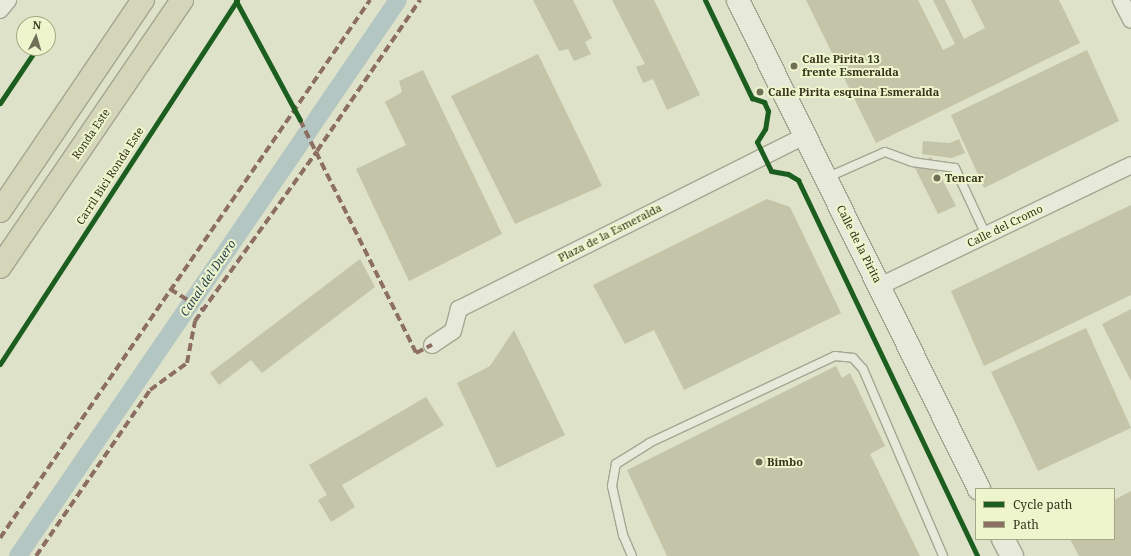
<!DOCTYPE html>
<html>
<head>
<meta charset="utf-8">
<style>
	body { margin:0 }
	#map { position:relative; width:1131px; height:556px; overflow:hidden; background:#dee2c8; font-family:"Noto Serif",serif }
	div>[style] { position:absolute }
	.canal>* { height:18px; margin:-9px; padding:0 9px; transform-origin:9px; border-radius:9px; background:#b3c6c2 }
	.building>* { inset:0; background:#c4c4a9 }
	.roads { filter:drop-shadow(1px 0 #a5a692) drop-shadow(-1px 0 #a5a692) drop-shadow(0 1px #a5a692) drop-shadow(0 -1px #a5a692) }
	.lane>* { height:8px; margin:-4px; padding:0 4px; transform-origin:4px; border-radius:4px; background:#e7eada }
	.street>* { height:16px; margin:-8px; padding:0 8px; transform-origin:8px; border-radius:8px; background:#e7eada }
	.secondary>* { height:22px; margin:-11px; padding:0 11px; transform-origin:11px; border-radius:11px; background:#e7eada }
	.highway>* { height:22px; margin:-11px; padding:0 11px; transform-origin:11px; border-radius:11px; background:#d4d6b9 }
	.quiet>* { height:4px; margin-top:-2px; transform-origin:0; background:repeating-linear-gradient(90deg,#8d6e63 0 8px,transparent 0 12px) }
	.cycleway>* { height:5px; margin:-2.5px; padding:0 2.5px; transform-origin:2.5px; border-radius:2.5px; background:#1b5e20 }
	.dots>* { width:11px; height:11px; translate:-50% -50%; box-sizing:border-box; border:2px solid #eef5cc; border-radius:50% }
	span { translate:-50% -50%; white-space:nowrap; text-align:center; line-height:1.15; -webkit-text-stroke:4px #eef5cc; paint-order:stroke }
	.poi-label { font-size:11px; color:#34331b; font-weight:700 }
	.left { translate:0 -50%; text-align:left }
	.street-label { font-size:11px; color:#34331b }
	.water-label { font-size:12px; color:#2a4454; font-style:italic }
	.legend { position:absolute; left:975px; top:488px; width:140px; height:52px; box-sizing:border-box; background:#eef5cc; border:1px solid #a4a785; margin:0; padding:5px 7px; list-style:none; font-size:12px; color:#34331b }
	.legend li { display:flex; align-items:center; gap:8px; height:20px }
	.legend b { width:20px; border:1px solid #a4a785 }
	.north { position:absolute; left:16px; top:16px; width:40px; height:40px; box-sizing:border-box; background:#eef5cc; border:1px solid #a4a785; border-radius:50%; rotate:5deg; font-size:11px; font-weight:700; line-height:16px; text-align:center; color:#34331b }
	.north::after { content:''; display:block; margin:auto; width:14px; height:18px; background:#707058; clip-path:polygon(50% 0,100% 100%,50% 72%,0 100%) }
</style>
</head>
<body>
<div id="map">
	<div class="canal">
		<div style="left:18px;top:556px;width:673px;rotate:-55.65deg"></div>
	</div>
	<div class="building">
		<div style="clip-path:polygon(533px 0,573px 0,592px 38px,585px 42px,591px 54px,574px 61px,568px 49px,559px 51px)"></div>
		<div style="clip-path:polygon(612px 0,654px 0,700px 95px,667px 110px,653px 79px,643px 83px,636px 67px,645px 64px)"></div>
		<div style="clip-path:polygon(806px 0,918px 0,943px 50px,955px 44px,933px 0,945px 0,964px 39px,985px 28px,971px 0,1059px 0,1080px 43px,876px 143px)"></div>
		<div style="clip-path:polygon(1087px 50px,1119px 121px,984px 188px,951px 115px)"></div>
		<div style="clip-path:polygon(538px 54px,602px 186px,515px 224px,451px 96px)"></div>
		<div style="clip-path:polygon(423px 70px,502px 234px,409px 281px,356px 169px,406px 145px,385px 102px,402px 92px,399px 81px)"></div>
		<div style="clip-path:polygon(959px 139px,965px 153px,952px 158px,922px 154px,923px 141px,950px 143px)"></div>
		<div style="clip-path:polygon(931px 157px,956px 206px,938px 214px,914px 166px)"></div>
		<div style="clip-path:polygon(767px 199px,790px 207px,841px 313px,684px 390px,654px 330px,625px 344px,593px 285px)"></div>
		<div style="clip-path:polygon(1131px 205px,1131px 295px,984px 366px,951px 291px)"></div>
		<div style="clip-path:polygon(360px 259px,375px 287px,262px 373px,251px 360px,219px 385px,210px 373px)"></div>
		<div style="clip-path:polygon(1131px 309px,1131px 381px,1102px 324px)"></div>
		<div style="clip-path:polygon(1086px 328px,1131px 428px,1038px 471px,991px 372px)"></div>
		<div style="clip-path:polygon(514px 330px,565px 435px,497px 468px,457px 383px,490px 366px)"></div>
		<div style="clip-path:polygon(836px 366px,842px 378px,850px 373px,885px 446px,870px 454px,920px 556px,667px 556px,627px 470px)"></div>
		<div style="clip-path:polygon(426px 397px,444px 425px,342px 485px,355px 507px,331px 522px,318px 500px,327px 495px,309px 465px)"></div>
		<div style="clip-path:polygon(1131px 491px,1131px 556px,1079px 556px,1070px 539px,1114px 539px,1114px 500px)"></div>
	</div>
	<div class="roads">
		<div class="lane">
			<div style="left:826px;top:178px;width:64px;rotate:-23.8deg"></div>
			<div style="left:885px;top:152px;width:29px;rotate:20deg"></div>
			<div style="left:912px;top:162px;width:43px;rotate:7.9deg"></div>
			<div style="left:955px;top:168px;width:74px;rotate:65.2deg"></div>
			<div style="left:632px;top:556px;width:23px;rotate:-113deg"></div>
			<div style="left:623px;top:535px;width:50px;rotate:-102.7deg"></div>
			<div style="left:612px;top:486px;width:22px;rotate:-80deg"></div>
			<div style="left:616px;top:464px;width:39px;rotate:-32deg"></div>
			<div style="left:649px;top:443px;width:205px;rotate:-25.1deg"></div>
			<div style="left:835px;top:356px;width:18px;rotate:6deg"></div>
			<div style="left:853px;top:358px;width:15px;rotate:48deg"></div>
			<div style="left:863px;top:369px;width:203px;rotate:66.8deg"></div>
		</div>
		<div class="street">
			<div style="left:1121px;top:0;width:22px;rotate:63deg"></div>
			<div style="left:0;top:10px;width:13px;rotate:-51deg"></div>
			<div style="left:880px;top:286px;width:279px;rotate:-25.7deg"></div>
			<div style="left:432px;top:345px;width:25px;rotate:-34deg"></div>
			<div style="left:453px;top:331px;width:23px;rotate:-75deg"></div>
			<div style="left:459px;top:309px;width:387px;rotate:-26.6deg"></div>
		</div>
		<div class="secondary">
			<div style="left:738px;top:0;width:545px;rotate:63.76deg"></div>
			<div style="left:1003px;top:539px;width:19px;rotate:62deg"></div>
		</div>
		<div class="highway">
			<div style="left:0;top:211px;width:255px;rotate:-55.9deg"></div>
			<div style="left:0;top:267px;width:323px;rotate:-55.7deg"></div>
		</div>
	</div>
	<div class="quiet">
		<div style="left:300px;top:120px;width:260px;rotate:63.5deg"></div>
		<div style="left:416px;top:353px;width:18px;rotate:-27deg"></div>
		<div style="left:170px;top:289px;width:39px;rotate:32deg"></div>
		<div style="left:0;top:538px;width:653px;rotate:-55.48deg"></div>
		<div style="left:36px;top:556px;width:201px;rotate:-55.5deg"></div>
		<div style="left:150px;top:390px;width:46px;rotate:-36.1deg"></div>
		<div style="left:187px;top:363px;width:43px;rotate:-79.2deg"></div>
		<div style="left:195px;top:321px;width:209px;rotate:-54.3deg"></div>
		<div style="left:317px;top:151px;width:183px;rotate:-55.7deg"></div>
	</div>
	<div class="cycleway">
		<div style="left:705px;top:0;width:109px;rotate:64.4deg"></div>
		<div style="left:752px;top:98px;width:13px;rotate:18deg"></div>
		<div style="left:764px;top:102px;width:10px;rotate:66deg"></div>
		<div style="left:768px;top:111px;width:18px;rotate:99deg"></div>
		<div style="left:765px;top:129px;width:15px;rotate:122deg"></div>
		<div style="left:757px;top:142px;width:32px;rotate:64deg"></div>
		<div style="left:771px;top:171px;width:17px;rotate:10deg"></div>
		<div style="left:788px;top:174px;width:12px;rotate:31deg"></div>
		<div style="left:798px;top:180px;width:416px;rotate:64.5deg"></div>
		<div style="left:236px;top:1px;width:135px;rotate:61.7deg"></div>
		<div style="left:0;top:103px;width:66px;rotate:-56.1deg"></div>
		<div style="left:0;top:364px;width:434px;rotate:-56.9deg"></div>
	</div>
	<div class="dots">
		<div style="left:794px;top:66px;background:#707058"></div>
		<div style="left:760px;top:92px;background:#707058"></div>
		<div style="left:937px;top:178px;background:#707058"></div>
		<div style="left:759px;top:462px;background:#707058"></div>
	</div>
	<div class="poi-label">
		<span class="left" style="left:802px;top:66px">Calle Pirita 13<br>frente Esmeralda</span>
		<span class="left" style="left:768px;top:92px">Calle Pirita esquina Esmeralda</span>
		<span class="left" style="left:945px;top:178px">Tencar</span>
		<span class="left" style="left:767px;top:462px">Bimbo</span>
	</div>
	<div class="street-label">
		<span style="left:91px;top:134px;rotate:-56deg">Ronda Este</span>
		<span style="left:110px;top:176px;rotate:-57deg">Carril Bici Ronda Este</span>
		<span style="left:1005px;top:226px;rotate:-26deg">Calle del Cromo</span>
		<span style="left:610px;top:233px;rotate:-27deg">Plaza de la Esmeralda</span>
		<span style="left:859px;top:244px;rotate:63deg">Calle de la Pirita</span>
	</div>
	<div class="water-label">
		<span style="left:208px;top:278px;rotate:-56deg">Canal del Duero</span>
	</div>
	<ul class="legend">
	<li><b style="height:5px;background:#1b5e20"></b>Cycle path</li>
	<li><b style="height:5px;background:#8d6e63"></b>Path</li>
	</ul>
	<div class="north">N</div>
</div>
</body>
</html>
